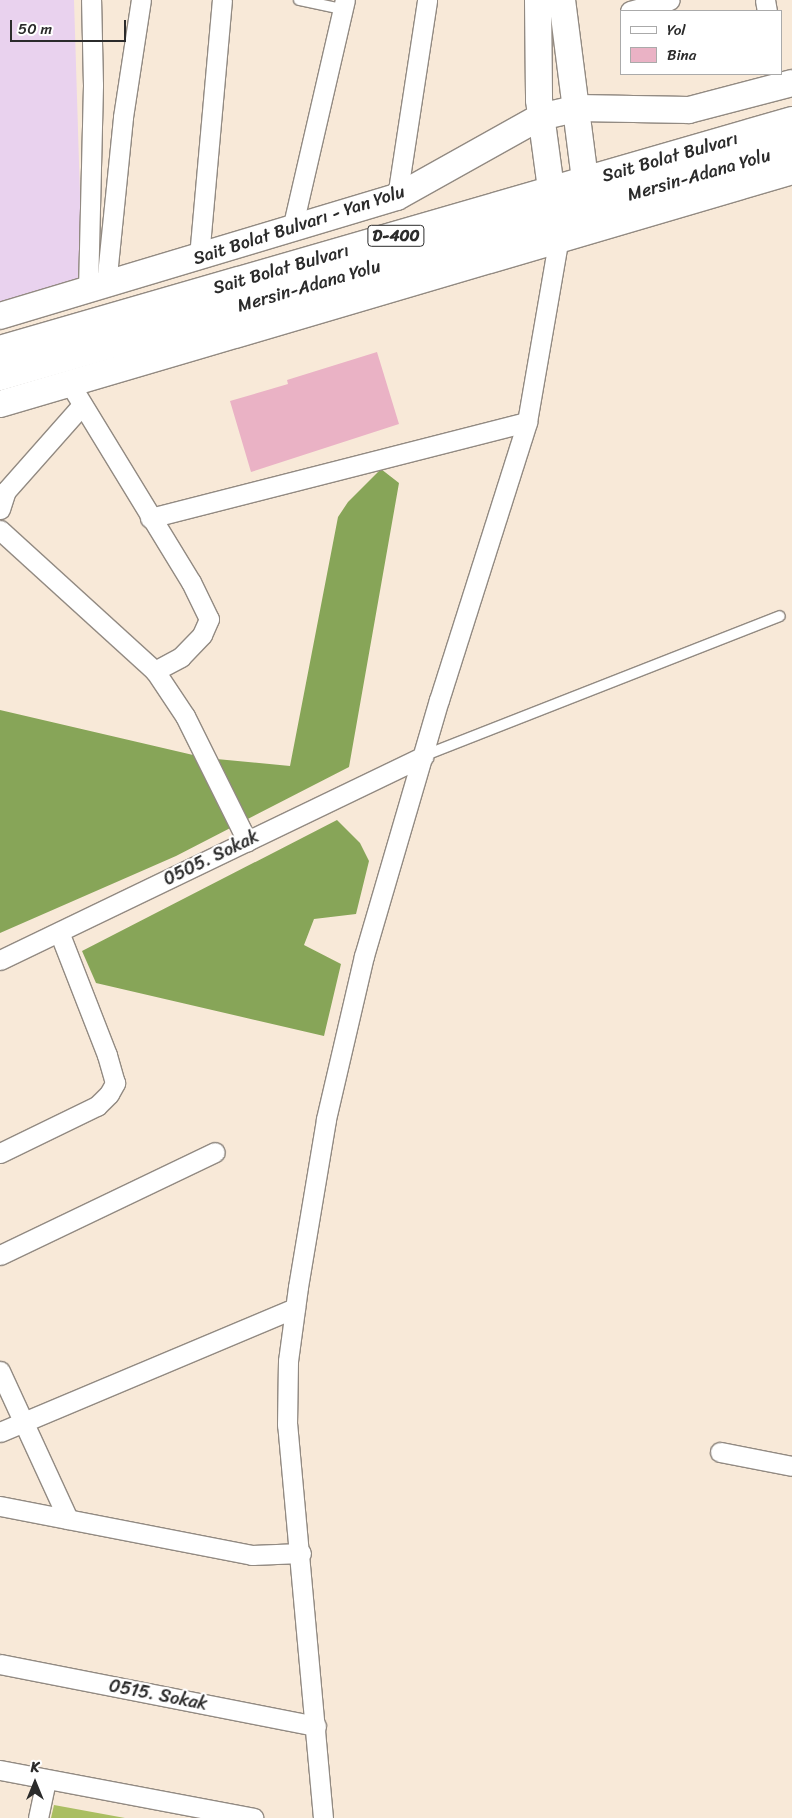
<!DOCTYPE html>
<html>
<head>
<meta charset="utf-8">
<style>
	body { margin:0 }
	#map { position:relative; width:792px; height:1818px; overflow:hidden; background:#f8e9d8; font-family:Sriracha,sans-serif }
	div>[style] { position:absolute }
	.built>* { inset:0; background:#e9d2ee }
	.green>* { inset:0; background:#aabe62 }
	.forest>* { inset:0; background:#87a558 }
	.building>* { inset:0; background:#eab2c5 }
	.roads { filter:drop-shadow(1px 0 #928a82) drop-shadow(-1px 0 #928a82) drop-shadow(0 1px #928a82) drop-shadow(0 -1px #928a82) }
	.lane>* { height:10px; margin:-5px; padding:0 5px; transform-origin:5px; border-radius:5px; background:#fff }
	.street>* { height:19px; margin:-9.5px; padding:0 9.5px; transform-origin:9.5px; border-radius:9.5px; background:#fff }
	.secondary>* { height:26px; margin:-13px; padding:0 13px; transform-origin:13px; border-radius:13px; background:#fff }
	.highway>* { height:28px; margin:-14px; padding:0 14px; transform-origin:14px; border-radius:14px; background:#fff }
	span { translate:-50% -50%; white-space:nowrap; text-align:center; line-height:1.15; -webkit-text-stroke:4.5px #fff; paint-order:stroke }
	.shield-label span { padding:1px 4px; background:#fff; border:1px solid; border-radius:4px; -webkit-text-stroke-width:0 }
	.shield-label { font-size:16px; color:#2b2b2b; font-weight:700 }
	.street-label { font-size:18px; color:#2b2b2b }
	.legend { position:absolute; left:620px; top:10px; width:162px; height:65px; box-sizing:border-box; background:#fff; border:1px solid #aaa; margin:0; padding:6px 9px; list-style:none; font-size:15px; color:#2b2b2b }
	.legend li { display:flex; align-items:center; gap:10px; height:25px }
	.legend b { width:25px; border:1px solid #aaa }
	.north { position:absolute; left:10px; top:1758px; width:50px; height:50px; -webkit-text-stroke:4px #fff; paint-order:stroke; rotate:0deg; font-size:14px; font-weight:700; line-height:20px; text-align:center; color:#2b2b2b }
	.north::after { content:''; display:block; margin:auto; width:18px; height:22px; background:#2b2b2b; clip-path:polygon(50% 0,100% 100%,50% 72%,0 100%) }
	.scale { position:absolute; left:10px; top:20px; width:116px; height:22px; box-sizing:border-box; border:2px solid #2b2b2b; border-top:0; padding-left:6px; font-size:15px; line-height:18px; white-space:nowrap; color:#2b2b2b; -webkit-text-stroke:4px #fff; paint-order:stroke }
</style>
</head>
<body>
<div id="map">
	<div class="built">
		<div style="clip-path:polygon(0 0,74px 0,82px 260px,78px 282px,0 304px)"></div>
	</div>
	<div class="green">
		<div style="clip-path:polygon(54px 1805px,125px 1818px,51px 1818px)"></div>
	</div>
	<div class="forest">
		<div style="clip-path:polygon(381px 469px,399px 483px,349px 767px,176px 856px,0 933px,0 710px,206px 758px,290px 766px,338px 517px,348px 502px)"></div>
		<div style="clip-path:polygon(337px 820px,360px 843px,369px 861px,356px 914px,314px 919px,304px 945px,341px 964px,324px 1036px,96px 983px,82px 951px)"></div>
	</div>
	<div class="building">
		<div style="clip-path:polygon(377px 352px,399px 424px,251px 472px,230px 401px,288px 384px,287px 380px)"></div>
	</div>
	<div class="roads">
		<div class="lane">
			<div style="left:299px;top:0;width:44px;rotate:11.8deg"></div>
			<div style="left:423px;top:756px;width:383px;rotate:-21.4deg"></div>
		</div>
		<div class="street">
			<div style="left:765px;top:0;width:11px;rotate:80deg"></div>
			<div style="left:630px;top:11px;width:41px;rotate:-15.4deg"></div>
			<div style="left:397px;top:197px;width:199px;rotate:-81.3deg"></div>
			<div style="left:292px;top:229px;width:235px;rotate:-77deg"></div>
			<div style="left:199px;top:257px;width:258px;rotate:-84.9deg"></div>
			<div style="left:106px;top:285px;width:169px;rotate:-84.2deg"></div>
			<div style="left:123px;top:117px;width:118px;rotate:-81.3deg"></div>
			<div style="left:88px;top:290px;width:205px;rotate:-88.6deg"></div>
			<div style="left:93px;top:85px;width:85px;rotate:-91.3deg"></div>
			<div style="left:70px;top:384px;width:232px;rotate:58.6deg"></div>
			<div style="left:191px;top:582px;width:41px;rotate:64.1deg"></div>
			<div style="left:209px;top:619px;width:17px;rotate:114deg"></div>
			<div style="left:202px;top:635px;width:30px;rotate:134deg"></div>
			<div style="left:181px;top:657px;width:30px;rotate:152deg"></div>
			<div style="left:0;top:509px;width:19px;rotate:-72deg"></div>
			<div style="left:6px;top:491px;width:115px;rotate:-48.5deg"></div>
			<div style="left:150px;top:518px;width:389px;rotate:-14.3deg"></div>
			<div style="left:0;top:530px;width:210px;rotate:42.3deg"></div>
			<div style="left:155px;top:671px;width:54px;rotate:56.3deg"></div>
			<div style="left:185px;top:716px;width:140px;rotate:63.6deg"></div>
			<div style="left:0;top:960px;width:470px;rotate:-25.7deg"></div>
			<div style="left:0;top:1153px;width:108px;rotate:-25.9deg"></div>
			<div style="left:97px;top:1106px;width:17px;rotate:-45deg"></div>
			<div style="left:109px;top:1094px;width:13px;rotate:-61deg"></div>
			<div style="left:115px;top:1083px;width:29px;rotate:-106deg"></div>
			<div style="left:107px;top:1055px;width:132px;rotate:-111.3deg"></div>
			<div style="left:0;top:1255px;width:238px;rotate:-25.6deg"></div>
			<div style="left:0;top:1371px;width:163px;rotate:65.3deg"></div>
			<div style="left:0;top:1432px;width:320px;rotate:-22.8deg"></div>
			<div style="left:720px;top:1452px;width:73px;rotate:11deg"></div>
			<div style="left:0;top:1506px;width:257px;rotate:11deg"></div>
			<div style="left:252px;top:1555px;width:49px;rotate:-2.3deg"></div>
			<div style="left:0;top:1664px;width:322px;rotate:11.1deg"></div>
			<div style="left:0;top:1770px;width:258px;rotate:10.7deg"></div>
			<div style="left:38px;top:1818px;width:39px;rotate:-78deg"></div>
			<div style="left:323px;top:1818px;width:395px;rotate:-95.2deg"></div>
			<div style="left:287px;top:1425px;width:64px;rotate:-89.1deg"></div>
			<div style="left:288px;top:1361px;width:75px;rotate:-82.3deg"></div>
			<div style="left:298px;top:1287px;width:170px;rotate:-80.5deg"></div>
			<div style="left:326px;top:1119px;width:167px;rotate:-76.9deg"></div>
			<div style="left:364px;top:956px;width:267px;rotate:-73.7deg"></div>
			<div style="left:439px;top:700px;width:292px;rotate:-72.4deg"></div>
			<div style="left:527px;top:422px;width:183px;rotate:-80.2deg"></div>
		</div>
		<div class="secondary">
			<div style="left:538px;top:0;width:100px;rotate:89.4deg"></div>
			<div style="left:539px;top:100px;width:112px;rotate:82.3deg"></div>
			<div style="left:562px;top:0;width:205px;rotate:82.7deg"></div>
			<div style="left:0;top:316px;width:414px;rotate:-16.7deg"></div>
			<div style="left:397px;top:197px;width:164px;rotate:-29.2deg"></div>
			<div style="left:540px;top:117px;width:39px;rotate:-13deg"></div>
			<div style="left:578px;top:108px;width:111px;rotate:1deg"></div>
			<div style="left:689px;top:110px;width:106px;rotate:-14.7deg"></div>
			<div style="left:0;top:404px;width:826px;rotate:-16.39deg"></div>
		</div>
		<div class="highway">
			<div style="left:0;top:350px;width:824px;rotate:-16.13deg"></div>
			<div style="left:0;top:376px;width:824px;rotate:-16.06deg"></div>
		</div>
	</div>
	<div class="shield-label">
		<span style="left:396px;top:236px">D-400</span>
	</div>
	<div class="street-label">
		<span style="left:670px;top:157px;rotate:-16deg">Sait Bolat Bulvarı</span>
		<span style="left:699px;top:175px;rotate:-16deg">Mersin-Adana Yolu</span>
		<span style="left:299px;top:225px;rotate:-18deg">Sait Bolat Bulvarı - Yan Yolu</span>
		<span style="left:281px;top:269px;rotate:-16deg">Sait Bolat Bulvarı</span>
		<span style="left:309px;top:286px;rotate:-16deg">Mersin-Adana Yolu</span>
		<span style="left:211px;top:858px;rotate:-26deg">0505. Sokak</span>
		<span style="left:158px;top:1695px;rotate:11deg">0515. Sokak</span>
	</div>
	<ul class="legend">
	<li><b style="height:6px;background:#fff"></b>Yol</li>
	<li><b style="height:14px;background:#eab2c5"></b>Bina</li>
	</ul>
	<div class="north">K</div>
	<div class="scale">50 m</div>
</div>
</body>
</html>
